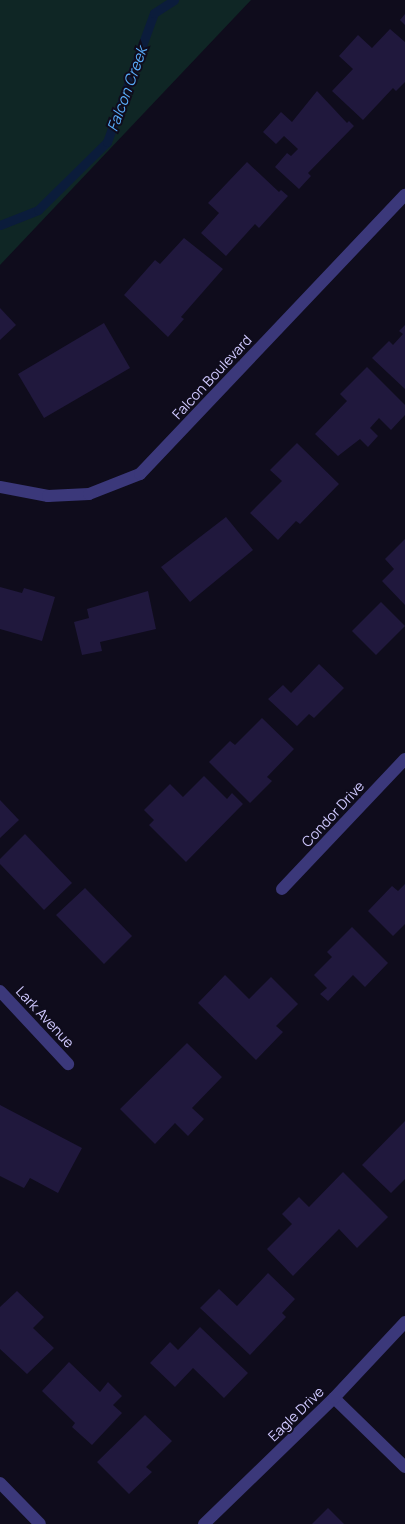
<!DOCTYPE html>
<html>
<head>
<meta charset="utf-8">
<style>
	body { margin:0 }
	#map { position:relative; width:405px; height:1524px; overflow:hidden; background:#0f0c1c; font-family:Manrope,sans-serif }
	div>[style] { position:absolute }
	.green>* { inset:0; background:#0f2625 }
	.stream>* { height:9px; margin:-4.5px; padding:0 4.5px; transform-origin:4.5px; border-radius:4.5px; background:#0b1c3b }
	.building>* { inset:0; background:#20183d }
	.minor>* { height:12px; margin:-6px; padding:0 6px; transform-origin:6px; border-radius:6px; background:#3b387a }
	span { translate:-50% -50%; white-space:nowrap; text-align:center; line-height:1.15; -webkit-text-stroke:4px #0f0c1c; paint-order:stroke }
	.street-label { font-size:14px; color:#cfc8fe }
	.water-label { font-size:15px; color:#59adfb; font-style:italic }
</style>
</head>
<body>
<div id="map">
	<div class="green">
		<div style="clip-path:polygon(0 0,251px 0,0 265px)"></div>
	</div>
	<div class="stream">
		<div style="left:0;top:225px;width:41px;rotate:-21.5deg"></div>
		<div style="left:38px;top:210px;width:97px;rotate:-44.6deg"></div>
		<div style="left:107px;top:142px;width:137px;rotate:-70deg"></div>
		<div style="left:154px;top:13px;width:24px;rotate:-33deg"></div>
	</div>
	<div class="building">
		<div style="clip-path:polygon(405px 14px,405px 25px,400px 20px)"></div>
		<div style="clip-path:polygon(390px 29px,405px 42px,405px 82px,396px 91px,393px 88px,363px 120px,332px 91px,353px 69px,339px 56px,358px 35px,372px 48px)"></div>
		<div style="clip-path:polygon(317px 91px,347px 123px,349px 121px,354px 126px,308px 173px,311px 176px,299px 189px,275px 167px,287px 153px,291px 156px,298px 149px,284px 136px,276px 144px,263px 132px,281px 112px,292px 122px)"></div>
		<div style="clip-path:polygon(247px 162px,279px 192px,281px 190px,288px 196px,259px 228px,255px 224px,226px 256px,201px 233px,219px 213px,208px 203px)"></div>
		<div style="clip-path:polygon(184px 238px,223px 269px,181px 317px,184px 319px,168px 337px,124px 295px,155px 260px,160px 264px)"></div>
		<div style="clip-path:polygon(0 308px,16px 325px,0 340px)"></div>
		<div style="clip-path:polygon(104px 323px,130px 368px,44px 418px,18px 374px)"></div>
		<div style="clip-path:polygon(405px 325px,405px 389px,372px 358px,389px 341px,393px 345px,403px 334px,399px 331px)"></div>
		<div style="clip-path:polygon(367px 367px,405px 405px,405px 415px,391px 430px,379px 418px,370px 428px,378px 436px,368px 447px,360px 439px,338px 456px,315px 434px,347px 401px,340px 394px)"></div>
		<div style="clip-path:polygon(297px 443px,339px 484px,300px 524px,296px 521px,278px 540px,250px 513px,282px 481px,270px 470px)"></div>
		<div style="clip-path:polygon(226px 517px,253px 550px,190px 602px,161px 567px)"></div>
		<div style="clip-path:polygon(405px 539px,405px 605px,382px 581px,394px 569px,385px 559px)"></div>
		<div style="clip-path:polygon(0 587px,22px 593px,24px 588px,55px 597px,42px 641px,0 629px)"></div>
		<div style="clip-path:polygon(148px 591px,156px 629px,100px 642px,102px 651px,82px 655px,74px 622px,89px 618px,87px 609px)"></div>
		<div style="clip-path:polygon(381px 602px,405px 626px,376px 655px,352px 631px)"></div>
		<div style="clip-path:polygon(319px 664px,344px 688px,314px 718px,309px 714px,297px 726px,268px 699px,283px 685px,291px 693px)"></div>
		<div style="clip-path:polygon(262px 718px,294px 749px,267px 777px,272px 781px,250px 803px,209px 762px,230px 741px,235px 745px)"></div>
		<div style="clip-path:polygon(204px 776px,227px 799px,232px 793px,243px 804px,186px 862px,149px 825px,154px 820px,144px 810px,170px 784px,183px 797px)"></div>
		<div style="clip-path:polygon(0 800px,19px 820px,0 838px)"></div>
		<div style="clip-path:polygon(25px 834px,72px 883px,44px 910px,0 864px,0 859px)"></div>
		<div style="clip-path:polygon(405px 884px,405px 924px,393px 936px,368px 911px,392px 886px,398px 891px)"></div>
		<div style="clip-path:polygon(85px 888px,132px 936px,104px 964px,56px 915px)"></div>
		<div style="clip-path:polygon(352px 927px,388px 963px,365px 987px,353px 975px,328px 1001px,320px 994px,327px 988px,314px 975px,332px 957px,327px 952px)"></div>
		<div style="clip-path:polygon(225px 975px,249px 999px,271px 977px,298px 1004px,276px 1026px,283px 1032px,256px 1060px,198px 1003px)"></div>
		<div style="clip-path:polygon(187px 1043px,222px 1077px,192px 1108px,204px 1119px,188px 1136px,175px 1123px,155px 1144px,120px 1109px)"></div>
		<div style="clip-path:polygon(0 1105px,82px 1148px,58px 1193px,30px 1178px,24px 1188px,0 1176px)"></div>
		<div style="clip-path:polygon(405px 1121px,405px 1179px,391px 1193px,362px 1165px)"></div>
		<div style="clip-path:polygon(343px 1172px,388px 1217px,357px 1248px,339px 1229px,293px 1276px,267px 1249px,292px 1224px,282px 1214px,299px 1197px,309px 1207px)"></div>
		<div style="clip-path:polygon(268px 1273px,295px 1299px,282px 1313px,286px 1317px,250px 1355px,200px 1308px,219px 1289px,237px 1306px)"></div>
		<div style="clip-path:polygon(17px 1291px,44px 1317px,33px 1328px,54px 1348px,27px 1374px,0 1349px,0 1307px)"></div>
		<div style="clip-path:polygon(200px 1327px,248px 1373px,224px 1398px,193px 1368px,175px 1387px,150px 1363px,170px 1342px,178px 1350px)"></div>
		<div style="clip-path:polygon(69px 1362px,100px 1392px,108px 1382px,122px 1396px,113px 1405px,122px 1413px,92px 1445px,72px 1427px,75px 1423px,42px 1391px)"></div>
		<div style="clip-path:polygon(145px 1415px,172px 1441px,146px 1467px,152px 1472px,129px 1494px,97px 1462px)"></div>
		<div style="clip-path:polygon(328px 1508px,344px 1524px,312px 1524px)"></div>
	</div>
	<div class="minor">
		<div style="left:0;top:487px;width:49px;rotate:10.6deg"></div>
		<div style="left:48px;top:496px;width:41px;rotate:-2.8deg"></div>
		<div style="left:89px;top:494px;width:55px;rotate:-21.4deg"></div>
		<div style="left:140px;top:474px;width:385px;rotate:-46.5deg"></div>
		<div style="left:282px;top:889px;width:179px;rotate:-46.6deg"></div>
		<div style="left:0;top:991px;width:100px;rotate:47deg"></div>
		<div style="left:334px;top:1398px;width:99px;rotate:44.2deg"></div>
		<div style="left:0;top:1483px;width:57px;rotate:45.7deg"></div>
		<div style="left:204px;top:1524px;width:181px;rotate:-44.1deg"></div>
		<div style="left:334px;top:1398px;width:104px;rotate:-46.9deg"></div>
	</div>
	<div class="street-label">
		<span style="left:212px;top:377px;rotate:-47deg">Falcon Boulevard</span>
		<span style="left:333px;top:814px;rotate:-47deg">Condor Drive</span>
		<span style="left:45px;top:1017px;rotate:47deg">Lark Avenue</span>
		<span style="left:296px;top:1414px;rotate:-44deg">Eagle Drive</span>
	</div>
	<div class="water-label">
		<span style="left:127px;top:89px;rotate:-70deg">Falcon Creek</span>
	</div>
</div>
</body>
</html>
